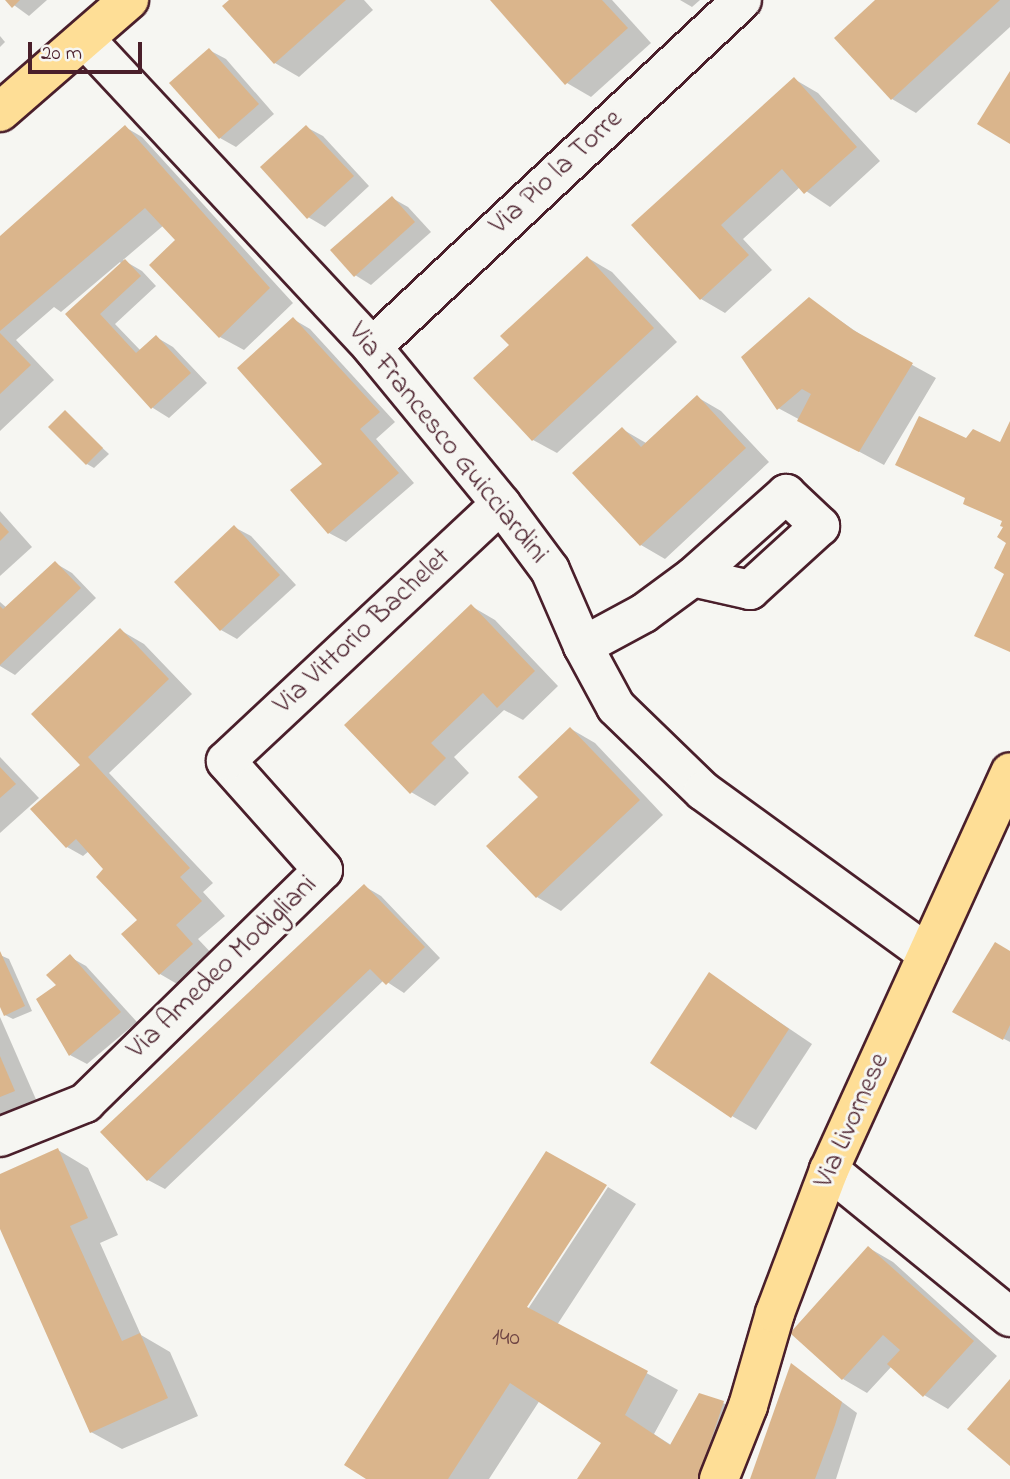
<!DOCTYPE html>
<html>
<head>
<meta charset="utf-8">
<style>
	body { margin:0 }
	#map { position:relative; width:1010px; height:1479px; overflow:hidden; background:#f6f6f2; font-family:"Indie Flower",sans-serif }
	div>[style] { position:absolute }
	.shadow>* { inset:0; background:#0003 }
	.building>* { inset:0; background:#dab58c }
	.roads { filter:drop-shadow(2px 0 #4a1f2b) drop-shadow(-2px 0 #4a1f2b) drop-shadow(0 2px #4a1f2b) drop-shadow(0 -2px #4a1f2b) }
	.minor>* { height:38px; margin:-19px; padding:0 19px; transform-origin:19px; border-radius:19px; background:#f6f6f2 }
	.major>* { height:38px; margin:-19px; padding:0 19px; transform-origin:19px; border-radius:19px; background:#fede96 }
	span { translate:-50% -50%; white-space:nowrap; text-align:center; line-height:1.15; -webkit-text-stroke:6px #f6f6f2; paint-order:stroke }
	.number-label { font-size:24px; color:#6e4443 }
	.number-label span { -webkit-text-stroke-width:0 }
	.street-label { font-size:28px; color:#4a1f2b }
	.scale { position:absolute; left:28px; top:42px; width:114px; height:32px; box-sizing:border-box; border:4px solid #4a1f2b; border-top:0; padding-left:9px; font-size:21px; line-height:24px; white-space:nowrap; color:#4a1f2b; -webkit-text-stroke:5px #f6f6f2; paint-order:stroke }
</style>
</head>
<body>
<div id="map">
	<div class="shadow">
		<div style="clip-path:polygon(7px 0,47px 0,29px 16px)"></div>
		<div style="clip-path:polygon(232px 0,364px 0,373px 10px,299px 77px,275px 63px)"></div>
		<div style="clip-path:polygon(492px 0,612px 0,651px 43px,591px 97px,567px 83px)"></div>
		<div style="clip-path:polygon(680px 0,700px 0,692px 7px)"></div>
		<div style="clip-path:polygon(878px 0,1010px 0,1010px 27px,916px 113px,892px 99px)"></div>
		<div style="clip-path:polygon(0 36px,5px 42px,0 47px)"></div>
		<div style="clip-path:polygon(209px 50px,226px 59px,274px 114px,236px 147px,220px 138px)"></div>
		<div style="clip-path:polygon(794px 79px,818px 93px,880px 161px,830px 207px,800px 187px,743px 239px,772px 270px,725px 313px,701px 299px,634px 225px)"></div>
		<div style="clip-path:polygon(125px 127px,142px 137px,293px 303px,244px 350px,220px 337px,178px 240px,164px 225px,123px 260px,142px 271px,156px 286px,115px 324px,141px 351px,156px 337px,173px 347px,207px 383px,169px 418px,153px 408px,68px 314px,122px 265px,120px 262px,61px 312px,54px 307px,16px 340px,54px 380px,0 431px,0 239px)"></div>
		<div style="clip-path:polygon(306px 127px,323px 136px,369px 186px,325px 227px,308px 217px)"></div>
		<div style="clip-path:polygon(392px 198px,408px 207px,431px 232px,371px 285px,355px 275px)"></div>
		<div style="clip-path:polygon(588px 258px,612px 272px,677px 342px,557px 453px,533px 440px,511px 345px)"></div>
		<div style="clip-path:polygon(809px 299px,874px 344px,936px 378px,884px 465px,778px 408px)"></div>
		<div style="clip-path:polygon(293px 319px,310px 329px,395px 422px,376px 439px,414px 483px,346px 542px,329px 533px,324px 464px)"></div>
		<div style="clip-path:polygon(697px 397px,721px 411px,769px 462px,665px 559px,641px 545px,622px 429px,646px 443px)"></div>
		<div style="clip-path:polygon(65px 413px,109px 454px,94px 468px,87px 464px)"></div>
		<div style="clip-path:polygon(0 511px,32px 547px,0 576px)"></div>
		<div style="clip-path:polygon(234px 527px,251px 536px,296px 585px,237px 639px,221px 630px)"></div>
		<div style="clip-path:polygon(55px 563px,72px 573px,96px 598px,15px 675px,0 666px,0 602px,7px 608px)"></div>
		<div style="clip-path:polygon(471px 606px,495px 620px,558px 686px,523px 720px,504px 710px,454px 757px,469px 773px,435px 806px,411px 792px)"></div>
		<div style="clip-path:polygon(120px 630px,144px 644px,192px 694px,109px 773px,213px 883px,203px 892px,225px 916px,198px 939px,216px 958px,184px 988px,160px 974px,124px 934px,139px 920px,106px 869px,89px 851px,83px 856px,67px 847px,82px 765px)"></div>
		<div style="clip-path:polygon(571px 729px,595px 743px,663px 815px,561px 911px,537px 897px)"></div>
		<div style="clip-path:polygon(0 757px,39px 798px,0 833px)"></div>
		<div style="clip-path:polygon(364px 886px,381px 896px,440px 958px,404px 993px,384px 980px,165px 1189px,148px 1180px,102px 1132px)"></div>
		<div style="clip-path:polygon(1010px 953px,1010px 1042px,978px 1025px)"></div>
		<div style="clip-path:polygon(0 955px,9px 959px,32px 1011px,13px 1019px,5px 1015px,0 1003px)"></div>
		<div style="clip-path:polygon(70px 957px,86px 966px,137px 1022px,87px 1064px,70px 1055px,58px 985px)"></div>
		<div style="clip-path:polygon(710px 975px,812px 1044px,756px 1130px,732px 1116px)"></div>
		<div style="clip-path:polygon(0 1017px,38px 1104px,0 1122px)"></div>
		<div style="clip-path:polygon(58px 1150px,88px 1168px,118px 1235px,100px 1243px,141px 1335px,170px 1352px,198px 1416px,122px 1449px,91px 1432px,0 1225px,0 1175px)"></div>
		<div style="clip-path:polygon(608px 1187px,636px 1204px,557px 1325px,678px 1390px,654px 1434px,671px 1445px,723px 1403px,731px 1407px,733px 1479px,580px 1479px,603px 1442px,540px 1400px,489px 1479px,369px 1479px,521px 1313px,524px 1315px)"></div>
		<div style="clip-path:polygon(869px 1248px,893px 1262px,997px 1356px,948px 1409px,924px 1395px,892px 1366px,867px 1393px,843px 1379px)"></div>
		<div style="clip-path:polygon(792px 1365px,857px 1413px,836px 1479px,753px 1479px)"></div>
	</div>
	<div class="building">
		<div style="clip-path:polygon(5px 0,20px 0,12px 8px)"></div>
		<div style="clip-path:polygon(229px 0,346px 0,274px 64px,222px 6px)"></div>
		<div style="clip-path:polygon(490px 0,602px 0,628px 28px,565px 85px)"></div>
		<div style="clip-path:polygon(875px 0,1000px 0,891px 100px,834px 38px)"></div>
		<div style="clip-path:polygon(209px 48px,259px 104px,219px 139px,169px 83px)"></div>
		<div style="clip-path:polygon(1010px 71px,1010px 144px,977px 124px)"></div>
		<div style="clip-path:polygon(794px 77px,857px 147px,804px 194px,782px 169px,721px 225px,749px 255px,700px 300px,631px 225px)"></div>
		<div style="clip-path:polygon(125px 125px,270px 288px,219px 338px,149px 265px,175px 240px,145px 208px,0 331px,0 236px)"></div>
		<div style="clip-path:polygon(306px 125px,354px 176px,307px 219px,260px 167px)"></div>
		<div style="clip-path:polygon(392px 196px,415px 222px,354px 277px,330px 250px)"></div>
		<div style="clip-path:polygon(587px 256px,654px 328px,532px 441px,473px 378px,509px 345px,500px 336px)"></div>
		<div style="clip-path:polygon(125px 259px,141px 276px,100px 314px,136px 353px,156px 335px,191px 373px,151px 409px,65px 314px)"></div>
		<div style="clip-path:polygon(809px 297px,853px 330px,913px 363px,859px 452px,797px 421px,811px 394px,802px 389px,777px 410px,741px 357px)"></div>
		<div style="clip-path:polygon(293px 317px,380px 412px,360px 429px,399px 473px,328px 534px,290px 490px,322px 464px,237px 368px)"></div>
		<div style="clip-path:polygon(0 333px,31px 365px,0 394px)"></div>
		<div style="clip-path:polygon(697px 395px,746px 448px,640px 546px,572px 473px,622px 427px,641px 447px)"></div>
		<div style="clip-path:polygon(65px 410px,103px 448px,86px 465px,48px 427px)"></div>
		<div style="clip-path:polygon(919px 416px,966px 438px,973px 429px,1000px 442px,1010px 421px,1010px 652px,974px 636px,1004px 574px,994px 568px,1006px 543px,997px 537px,1003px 527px,1000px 526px,1002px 521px,963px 504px,965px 498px,895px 465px)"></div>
		<div style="clip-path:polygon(0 522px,9px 532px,0 541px)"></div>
		<div style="clip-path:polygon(234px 525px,280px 575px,220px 631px,174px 582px)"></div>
		<div style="clip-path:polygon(55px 561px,81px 588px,0 665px,0 606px,3px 609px)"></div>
		<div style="clip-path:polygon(471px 604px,535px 671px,497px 708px,483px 693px,431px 743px,446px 758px,410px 794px,344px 725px)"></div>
		<div style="clip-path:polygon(120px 628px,169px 679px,88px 757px,190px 868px,180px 877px,202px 901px,176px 925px,193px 944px,159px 975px,121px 934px,137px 920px,96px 877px,103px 869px,76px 839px,66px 848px,30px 809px,80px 765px,31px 714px)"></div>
		<div style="clip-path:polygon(570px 727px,640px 800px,536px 898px,486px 846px,538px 797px,518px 777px)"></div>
		<div style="clip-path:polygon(0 767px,16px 784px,0 798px)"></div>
		<div style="clip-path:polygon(364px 884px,425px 947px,386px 985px,370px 969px,147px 1181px,100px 1132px)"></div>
		<div style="clip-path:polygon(995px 942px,1010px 951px,1010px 1025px,1003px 1040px,952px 1012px)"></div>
		<div style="clip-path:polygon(0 951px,25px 1006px,4px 1016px,0 1007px)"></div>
		<div style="clip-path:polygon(70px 954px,121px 1012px,69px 1056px,36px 999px,56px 985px,46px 975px)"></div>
		<div style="clip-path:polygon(709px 972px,789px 1029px,731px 1118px,650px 1063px)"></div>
		<div style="clip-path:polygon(0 1056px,15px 1091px,0 1097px)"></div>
		<div style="clip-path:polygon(58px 1148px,88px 1218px,70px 1226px,122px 1341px,140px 1333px,168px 1398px,90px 1433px,0 1229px,0 1174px)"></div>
		<div style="clip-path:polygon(546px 1151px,607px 1185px,527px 1307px,648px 1371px,625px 1415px,670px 1445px,699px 1393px,724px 1401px,698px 1479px,577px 1479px,601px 1443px,510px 1383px,448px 1479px,366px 1479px,344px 1465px)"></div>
		<div style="clip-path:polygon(868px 1246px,974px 1341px,923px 1397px,887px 1364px,900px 1350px,883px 1335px,842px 1380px,790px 1333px)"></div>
		<div style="clip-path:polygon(791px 1363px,842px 1402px,835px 1425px,815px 1479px,750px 1479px)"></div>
		<div style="clip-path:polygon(1010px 1379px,1010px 1466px,967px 1429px)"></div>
	</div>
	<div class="roads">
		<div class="minor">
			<div style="left:85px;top:39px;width:421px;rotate:47deg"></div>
			<div style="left:372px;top:347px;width:203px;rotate:50.6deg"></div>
			<div style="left:501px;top:504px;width:82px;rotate:53.4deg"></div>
			<div style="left:550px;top:570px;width:83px;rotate:66.5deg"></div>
			<div style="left:583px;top:646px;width:69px;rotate:61.6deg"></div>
			<div style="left:616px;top:707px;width:121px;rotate:44deg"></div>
			<div style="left:703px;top:791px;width:277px;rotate:36deg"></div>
			<div style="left:372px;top:347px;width:507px;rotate:-43.16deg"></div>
			<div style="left:583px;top:646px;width:69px;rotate:-28.4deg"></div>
			<div style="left:644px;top:613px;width:61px;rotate:-36.3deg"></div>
			<div style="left:693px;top:577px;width:125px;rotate:-41.7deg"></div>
			<div style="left:786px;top:494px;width:47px;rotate:43.3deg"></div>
			<div style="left:820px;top:526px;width:95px;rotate:137.6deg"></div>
			<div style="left:750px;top:590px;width:58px;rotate:-167.2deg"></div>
			<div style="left:0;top:1137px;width:92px;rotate:-21.8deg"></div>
			<div style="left:85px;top:1103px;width:333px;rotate:-44.4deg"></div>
			<div style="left:323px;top:870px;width:146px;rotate:-131.7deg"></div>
			<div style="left:226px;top:761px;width:376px;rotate:-43.1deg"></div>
			<div style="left:829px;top:1170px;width:233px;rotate:39.1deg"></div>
		</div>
		<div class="major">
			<div style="left:0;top:112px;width:171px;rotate:-41deg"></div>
			<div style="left:719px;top:1479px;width:79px;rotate:-68.3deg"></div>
			<div style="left:748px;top:1406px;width:97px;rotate:-73.8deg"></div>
			<div style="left:775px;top:1313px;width:153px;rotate:-69.3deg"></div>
			<div style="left:829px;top:1170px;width:437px;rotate:-65.5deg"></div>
		</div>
	</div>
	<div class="number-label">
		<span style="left:506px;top:1339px">140</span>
	</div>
	<div class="street-label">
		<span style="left:557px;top:173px;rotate:-43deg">Via Pio la Torre</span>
		<span style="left:447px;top:444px;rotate:51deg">Via Francesco Guicciardini</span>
		<span style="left:363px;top:632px;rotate:-43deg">Via Vittorio Bachelet</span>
		<span style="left:223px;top:968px;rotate:-44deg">Via Amedeo Modigliani</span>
		<span style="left:853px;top:1121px;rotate:-66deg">Via Livornese</span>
	</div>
	<div class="scale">20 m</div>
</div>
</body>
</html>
